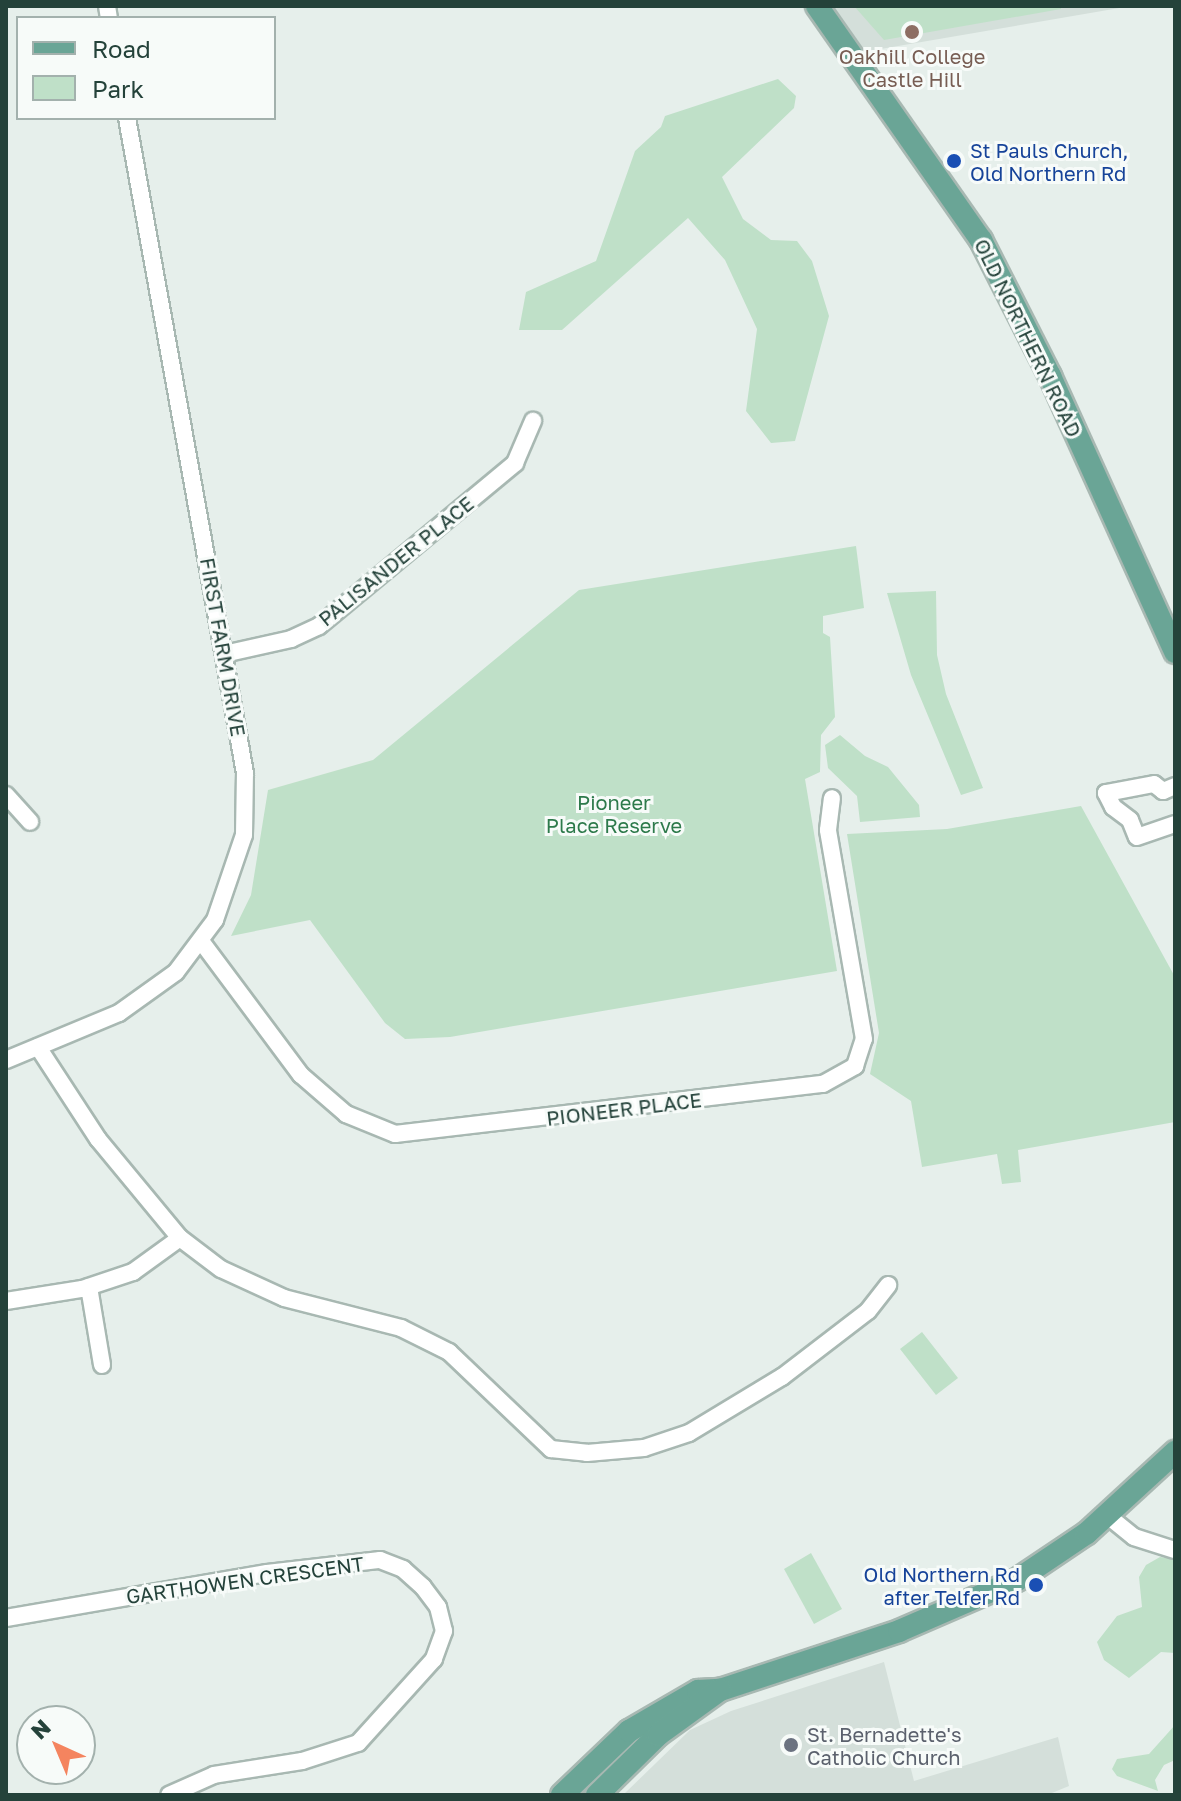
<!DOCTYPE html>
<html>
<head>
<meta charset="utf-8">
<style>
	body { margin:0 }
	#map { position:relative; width:1181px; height:1801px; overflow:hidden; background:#e6efeb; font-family:"Golos Text",sans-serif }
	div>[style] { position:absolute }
	.built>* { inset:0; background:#d4dfda }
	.green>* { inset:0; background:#bfe0c8 }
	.roads { filter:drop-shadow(2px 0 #a8b8b2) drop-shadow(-2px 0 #a8b8b2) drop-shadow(0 2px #a8b8b2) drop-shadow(0 -2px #a8b8b2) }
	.minor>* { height:16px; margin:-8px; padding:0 8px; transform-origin:8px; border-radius:8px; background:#fff }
	.major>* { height:22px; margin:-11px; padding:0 11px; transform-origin:11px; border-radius:11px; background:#6aa596 }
	.dots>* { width:22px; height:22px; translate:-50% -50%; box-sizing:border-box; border:4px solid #f7fbf9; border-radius:50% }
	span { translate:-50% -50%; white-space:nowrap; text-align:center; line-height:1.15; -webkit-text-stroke:6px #f7fbf9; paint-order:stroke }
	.education-label { font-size:20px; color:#785e54 }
	.transit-label { font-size:20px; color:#164399 }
	.left { translate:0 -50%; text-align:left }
	.right { translate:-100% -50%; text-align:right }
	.street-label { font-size:20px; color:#24423a }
	.park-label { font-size:20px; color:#2d7a4b }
	.worship-label { font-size:20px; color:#5b616d }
	.frame { position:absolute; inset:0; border:8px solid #24423a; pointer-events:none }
	.legend { position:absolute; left:16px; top:16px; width:260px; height:104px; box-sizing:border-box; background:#f7fbf9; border:2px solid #a3b1ad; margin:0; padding:10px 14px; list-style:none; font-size:24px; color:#24423a }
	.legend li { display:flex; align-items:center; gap:16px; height:40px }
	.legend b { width:40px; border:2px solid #a3b1ad }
	.north { position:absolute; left:16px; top:1705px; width:80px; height:80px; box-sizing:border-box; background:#f7fbf9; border:2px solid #a3b1ad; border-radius:50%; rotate:316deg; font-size:22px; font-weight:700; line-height:32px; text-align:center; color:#24423a }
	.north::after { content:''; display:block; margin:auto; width:28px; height:36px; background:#f4845f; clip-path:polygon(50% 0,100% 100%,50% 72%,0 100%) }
</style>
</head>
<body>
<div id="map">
	<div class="built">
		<div style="clip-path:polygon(830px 6px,1131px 6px,863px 52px)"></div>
		<div style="clip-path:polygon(884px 1662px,914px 1781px,1058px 1737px,1069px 1786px,1047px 1795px,623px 1795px,690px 1730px,731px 1711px)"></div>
	</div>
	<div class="green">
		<div style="clip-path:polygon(854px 6px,1061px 6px,1061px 9px,884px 40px)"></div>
		<div style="clip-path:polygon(778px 79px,796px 96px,794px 108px,722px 177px,743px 219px,771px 240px,797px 241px,812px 261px,829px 316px,795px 441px,771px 443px,746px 411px,757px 329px,725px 260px,688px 218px,562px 330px,519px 330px,526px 292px,596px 261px,635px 151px,661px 127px,665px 116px)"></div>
		<div style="clip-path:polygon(856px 546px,864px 608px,823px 616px,823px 633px,830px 637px,835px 717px,821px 735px,820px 772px,805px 779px,837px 971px,450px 1037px,405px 1039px,385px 1023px,310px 920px,231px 936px,251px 895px,268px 790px,373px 760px,579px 590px)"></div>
		<div style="clip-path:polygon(936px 591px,937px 655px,946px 694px,983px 788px,961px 795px,911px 675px,887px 593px)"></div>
		<div style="clip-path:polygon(840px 735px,865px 756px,888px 767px,919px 805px,920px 817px,860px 822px,857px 796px,828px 768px,825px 745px)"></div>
		<div style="clip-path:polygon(1081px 806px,1175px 977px,1175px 1122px,1018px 1150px,1021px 1182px,1002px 1184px,997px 1154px,922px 1167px,911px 1101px,870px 1074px,879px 1033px,847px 834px,947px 829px)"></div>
		<div style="clip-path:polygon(922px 1332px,958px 1378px,936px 1395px,900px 1349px)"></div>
		<div style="clip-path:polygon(811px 1553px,842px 1609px,814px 1624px,784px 1569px)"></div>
		<div style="clip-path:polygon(1160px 1557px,1175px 1559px,1175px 1653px,1161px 1652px,1129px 1678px,1104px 1660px,1097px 1642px,1117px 1616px,1142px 1607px,1139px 1577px,1146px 1565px)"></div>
		<div style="clip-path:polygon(1175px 1725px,1175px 1760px,1164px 1765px,1155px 1780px,1158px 1791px,1117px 1776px,1112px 1769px,1117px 1759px,1149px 1754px)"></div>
	</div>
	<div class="roads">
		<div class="minor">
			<div style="left:107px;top:6px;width:12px;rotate:81deg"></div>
			<div style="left:224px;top:654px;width:69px;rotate:-12.6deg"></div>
			<div style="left:291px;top:639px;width:31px;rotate:-25deg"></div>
			<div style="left:319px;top:626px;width:255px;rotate:-39.7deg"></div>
			<div style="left:515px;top:463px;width:46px;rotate:-66.8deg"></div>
			<div style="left:1175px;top:786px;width:13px;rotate:157deg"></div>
			<div style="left:1163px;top:791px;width:11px;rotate:-142deg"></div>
			<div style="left:1154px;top:784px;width:49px;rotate:169.4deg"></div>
			<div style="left:1106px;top:793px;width:16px;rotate:63deg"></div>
			<div style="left:1113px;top:807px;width:21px;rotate:37deg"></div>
			<div style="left:1130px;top:820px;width:18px;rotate:68deg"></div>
			<div style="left:1137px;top:837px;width:40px;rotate:-18.9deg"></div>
			<div style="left:6px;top:795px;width:36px;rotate:48deg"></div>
			<div style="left:201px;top:941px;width:167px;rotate:53.3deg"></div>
			<div style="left:301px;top:1075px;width:60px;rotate:40.9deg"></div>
			<div style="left:346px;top:1114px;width:53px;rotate:22.2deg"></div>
			<div style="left:395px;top:1134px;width:431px;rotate:-6.7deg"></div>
			<div style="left:823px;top:1084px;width:37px;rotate:-29deg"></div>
			<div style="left:855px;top:1066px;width:28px;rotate:-72deg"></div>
			<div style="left:864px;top:1039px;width:212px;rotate:-99.8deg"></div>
			<div style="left:828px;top:830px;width:32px;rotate:-83deg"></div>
			<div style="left:38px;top:1047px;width:110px;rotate:56.9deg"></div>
			<div style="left:98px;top:1139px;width:129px;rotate:50.4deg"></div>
			<div style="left:180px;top:1238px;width:51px;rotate:37.1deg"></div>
			<div style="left:221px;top:1269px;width:69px;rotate:24.7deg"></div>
			<div style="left:284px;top:1298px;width:121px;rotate:14.4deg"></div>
			<div style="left:401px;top:1328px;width:54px;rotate:26.6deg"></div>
			<div style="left:449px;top:1352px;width:141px;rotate:43.6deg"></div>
			<div style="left:551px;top:1449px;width:36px;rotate:6deg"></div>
			<div style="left:587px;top:1453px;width:57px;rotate:-5deg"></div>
			<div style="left:644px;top:1448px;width:47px;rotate:-18.4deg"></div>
			<div style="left:689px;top:1433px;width:109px;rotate:-31.1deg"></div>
			<div style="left:782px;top:1377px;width:108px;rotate:-37.5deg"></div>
			<div style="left:868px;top:1311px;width:33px;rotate:-52deg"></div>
			<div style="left:6px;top:1060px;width:122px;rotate:-22.6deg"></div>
			<div style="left:119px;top:1013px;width:70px;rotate:-35.7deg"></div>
			<div style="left:176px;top:972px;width:65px;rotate:-53.1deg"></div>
			<div style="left:215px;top:920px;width:90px;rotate:-71.2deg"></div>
			<div style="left:244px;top:835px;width:62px;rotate:-89.1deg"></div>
			<div style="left:245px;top:773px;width:666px;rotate:-100.21deg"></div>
			<div style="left:89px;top:1287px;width:79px;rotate:80.5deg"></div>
			<div style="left:6px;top:1301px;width:77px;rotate:-9deg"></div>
			<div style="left:82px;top:1289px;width:54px;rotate:-18.4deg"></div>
			<div style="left:133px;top:1272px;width:58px;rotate:-35.9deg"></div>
			<div style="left:1108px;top:1516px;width:33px;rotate:39deg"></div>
			<div style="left:1134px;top:1537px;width:43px;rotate:17.6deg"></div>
			<div style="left:6px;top:1618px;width:265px;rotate:-9.8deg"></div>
			<div style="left:267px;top:1573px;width:114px;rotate:-6.6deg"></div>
			<div style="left:380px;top:1560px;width:25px;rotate:21deg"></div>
			<div style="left:403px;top:1569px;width:27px;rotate:42deg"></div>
			<div style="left:423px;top:1587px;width:25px;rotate:53deg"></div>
			<div style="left:438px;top:1607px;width:25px;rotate:76deg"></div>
			<div style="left:444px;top:1631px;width:30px;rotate:110deg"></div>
			<div style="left:434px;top:1659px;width:113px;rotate:132.1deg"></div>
			<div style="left:358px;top:1743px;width:59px;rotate:162.2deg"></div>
			<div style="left:302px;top:1761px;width:89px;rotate:171deg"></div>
			<div style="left:214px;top:1775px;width:49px;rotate:156deg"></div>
		</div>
		<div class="major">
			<div style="left:817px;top:6px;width:286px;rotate:55deg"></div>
			<div style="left:981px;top:240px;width:153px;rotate:63.1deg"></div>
			<div style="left:1050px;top:376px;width:303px;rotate:65.6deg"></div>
			<div style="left:562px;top:1795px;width:93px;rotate:-43.7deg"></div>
			<div style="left:629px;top:1731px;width:80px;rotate:-30.1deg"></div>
			<div style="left:698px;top:1691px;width:22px;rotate:-3deg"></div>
			<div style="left:720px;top:1690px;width:188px;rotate:-18.2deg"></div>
			<div style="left:899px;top:1631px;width:129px;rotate:-23.4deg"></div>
			<div style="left:1017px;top:1580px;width:84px;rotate:-33.9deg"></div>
			<div style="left:1087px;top:1533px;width:120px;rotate:-42.6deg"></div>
			<div style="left:597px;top:1795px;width:86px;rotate:-44.5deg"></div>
			<div style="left:658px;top:1735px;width:77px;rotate:-36deg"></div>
		</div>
	</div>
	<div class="dots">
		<div style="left:912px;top:32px;background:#8d6e63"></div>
		<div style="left:954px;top:161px;background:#1a4fb4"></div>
		<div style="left:1036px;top:1585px;background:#1a4fb4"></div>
		<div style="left:791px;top:1745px;background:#6b7280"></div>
	</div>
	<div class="education-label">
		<span style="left:912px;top:68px">Oakhill College<br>Castle Hill</span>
	</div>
	<div class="transit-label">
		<span class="left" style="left:970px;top:162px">St Pauls Church,<br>Old Northern Rd</span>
		<span class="right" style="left:1020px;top:1586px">Old Northern Rd<br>after Telfer Rd</span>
	</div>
	<div class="street-label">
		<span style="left:1028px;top:338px;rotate:64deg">OLD NORTHERN ROAD</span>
		<span style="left:396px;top:561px;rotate:-39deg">PALISANDER PLACE</span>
		<span style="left:223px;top:647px;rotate:80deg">FIRST FARM DRIVE</span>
		<span style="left:624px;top:1109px;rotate:-7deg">PIONEER PLACE</span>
		<span style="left:245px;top:1580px;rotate:-8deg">GARTHOWEN CRESCENT</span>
	</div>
	<div class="park-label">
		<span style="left:614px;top:814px">Pioneer<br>Place Reserve</span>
	</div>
	<div class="worship-label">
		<span class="left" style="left:807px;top:1746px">St. Bernadette's<br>Catholic Church</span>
	</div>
	<div class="frame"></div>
	<ul class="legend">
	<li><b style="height:10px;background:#6aa596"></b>Road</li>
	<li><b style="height:22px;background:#bfe0c8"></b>Park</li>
	</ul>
	<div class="north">N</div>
</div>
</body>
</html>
